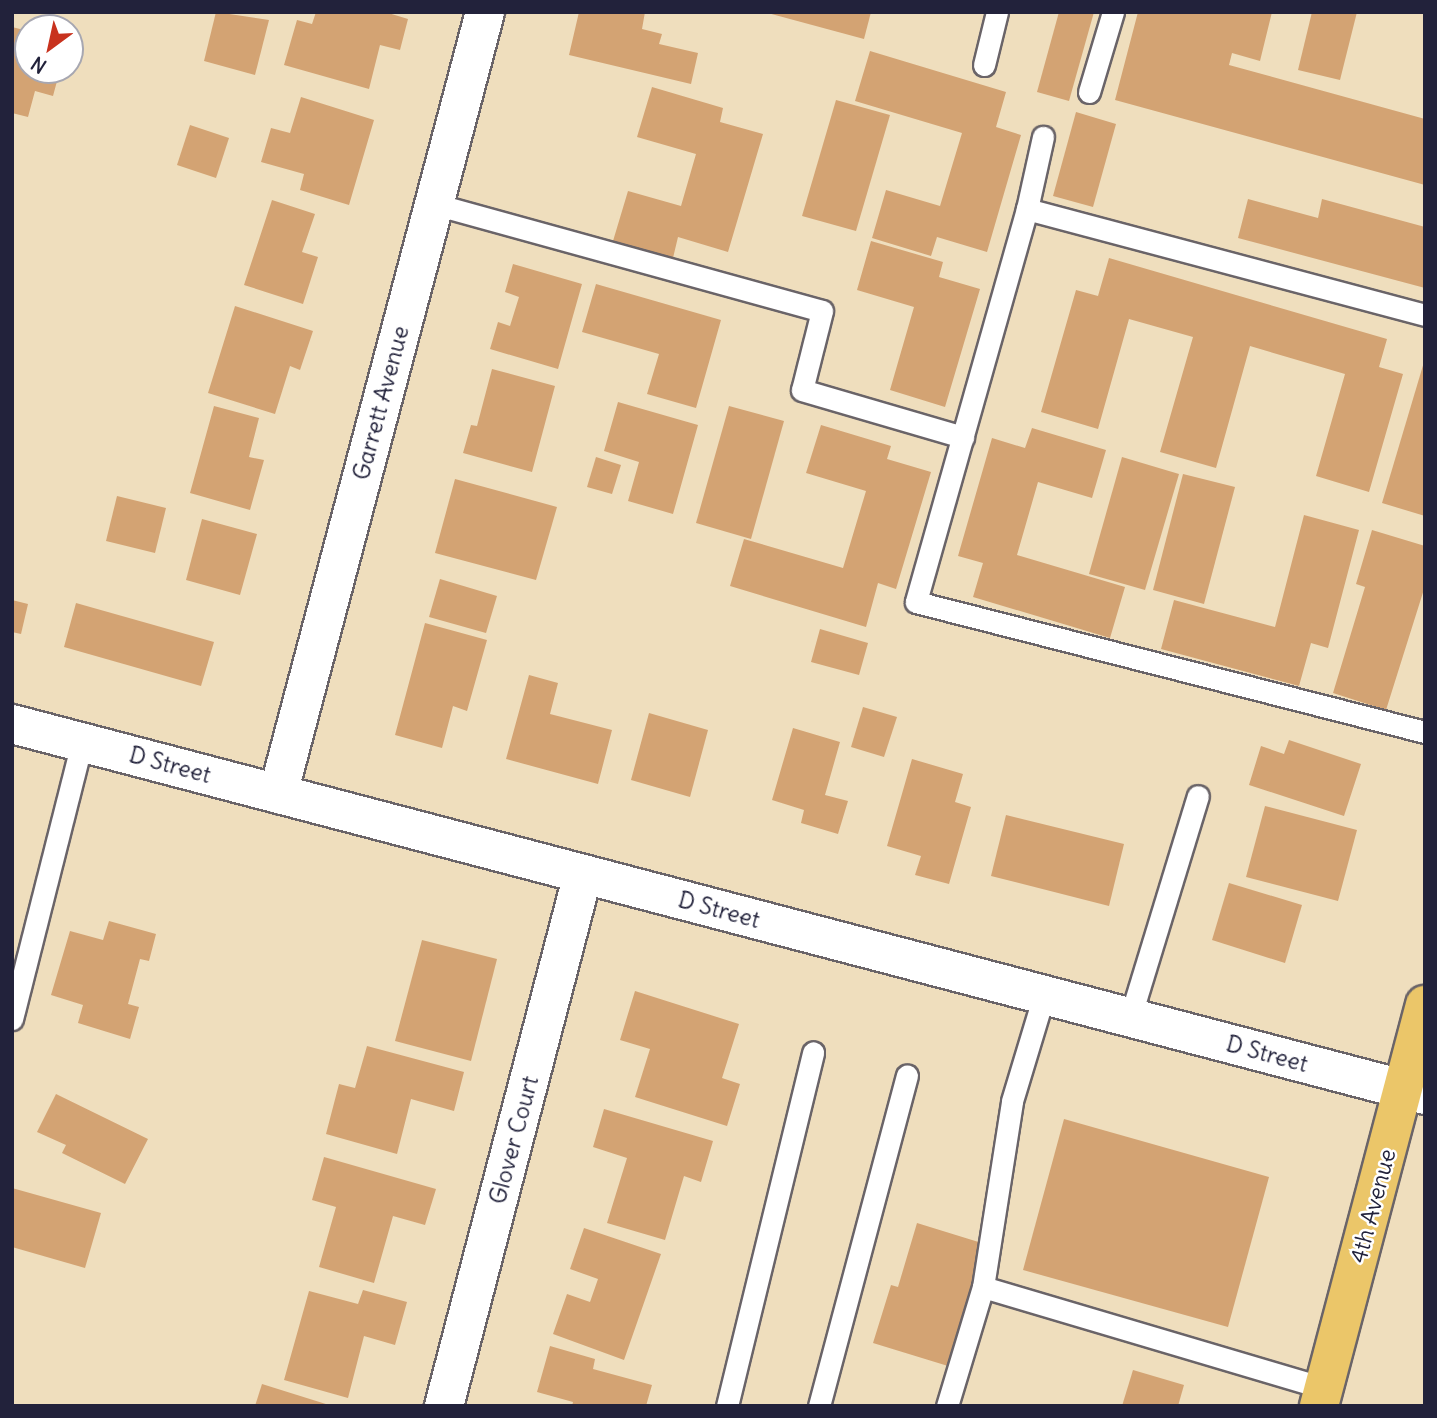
<!DOCTYPE html>
<html>
<head>
<meta charset="utf-8">
<style>
	body { margin:0 }
	#map { position:relative; width:1437px; height:1418px; overflow:hidden; background:#efdebd; font-family:Delius,sans-serif }
	div>[style] { position:absolute }
	.building>* { inset:0; background:#d3a373 }
	.roads { filter:drop-shadow(2px 0 #6a6468) drop-shadow(-2px 0 #6a6468) drop-shadow(0 2px #6a6468) drop-shadow(0 -2px #6a6468) }
	.service>* { height:21px; margin:-10.5px; padding:0 10.5px; transform-origin:10.5px; border-radius:10.5px; background:#fff }
	.minor>* { height:38px; margin:-19px; padding:0 19px; transform-origin:19px; border-radius:19px; background:#fff }
	.tertiary>* { height:38px; margin:-19px; padding:0 19px; transform-origin:19px; border-radius:19px; background:#fff }
	.primary>* { height:38px; margin:-19px; padding:0 19px; transform-origin:19px; border-radius:19px; background:#ebc669 }
	span { translate:-50% -50%; white-space:nowrap; text-align:center; line-height:1.15; -webkit-text-stroke:5px #fff; paint-order:stroke }
	.street-label { font-size:23px; color:#22223b }
	.frame { position:absolute; inset:0; border:14px solid #22223b; pointer-events:none }
	.north { position:absolute; left:14px; top:14px; width:70px; height:70px; box-sizing:border-box; background:#fff; border:2px solid #a7a7b1; border-radius:50%; rotate:213deg; font-size:19px; font-weight:700; line-height:28px; text-align:center; color:#22223b }
	.north::after { content:''; display:block; margin:auto; width:24px; height:32px; background:#c8321e; clip-path:polygon(50% 0,100% 100%,50% 72%,0 100%) }
</style>
</head>
<body>
<div id="map">
	<div class="building">
		<div style="clip-path:polygon(216px 12px,269px 20px,255px 75px,204px 61px)"></div>
		<div style="clip-path:polygon(316px 12px,385px 12px,408px 19px,400px 50px,380px 45px,369px 89px,284px 65px,297px 20px,312px 24px)"></div>
		<div style="clip-path:polygon(579px 12px,645px 12px,642px 29px,662px 34px,659px 44px,698px 53px,691px 84px,569px 55px)"></div>
		<div style="clip-path:polygon(764px 12px,871px 12px,864px 39px)"></div>
		<div style="clip-path:polygon(1059px 12px,1094px 12px,1069px 101px,1037px 92px)"></div>
		<div style="clip-path:polygon(1138px 12px,1272px 12px,1260px 61px,1232px 53px,1229px 65px,1425px 119px,1425px 185px,1115px 100px)"></div>
		<div style="clip-path:polygon(1312px 12px,1357px 12px,1340px 80px,1298px 70px)"></div>
		<div style="clip-path:polygon(12px 27px,28px 31px,28px 70px,60px 70px,53px 96px,35px 91px,28px 117px,12px 113px)"></div>
		<div style="clip-path:polygon(870px 51px,1006px 92px,996px 127px,1021px 135px,987px 252px,937px 237px,931px 256px,872px 238px,886px 190px,940px 206px,962px 133px,855px 101px)"></div>
		<div style="clip-path:polygon(652px 87px,723px 108px,720px 122px,763px 134px,728px 252px,678px 237px,673px 258px,613px 241px,628px 191px,681px 206px,696px 154px,637px 137px)"></div>
		<div style="clip-path:polygon(301px 97px,374px 120px,349px 205px,300px 190px,304px 174px,261px 162px,271px 128px,290px 133px)"></div>
		<div style="clip-path:polygon(836px 100px,890px 115px,856px 231px,802px 216px)"></div>
		<div style="clip-path:polygon(1076px 112px,1116px 124px,1093px 207px,1053px 196px)"></div>
		<div style="clip-path:polygon(190px 125px,229px 138px,216px 178px,177px 165px)"></div>
		<div style="clip-path:polygon(1248px 199px,1318px 218px,1322px 199px,1425px 227px,1425px 288px,1238px 238px)"></div>
		<div style="clip-path:polygon(272px 200px,315px 214px,302px 252px,318px 257px,303px 304px,244px 285px)"></div>
		<div style="clip-path:polygon(871px 241px,943px 262px,939px 277px,980px 289px,945px 407px,890px 390px,914px 307px,857px 290px)"></div>
		<div style="clip-path:polygon(1109px 258px,1387px 339px,1379px 367px,1403px 374px,1369px 492px,1316px 476px,1345px 374px,1250px 346px,1216px 468px,1160px 452px,1193px 337px,1129px 319px,1098px 429px,1041px 412px,1076px 290px,1098px 296px)"></div>
		<div style="clip-path:polygon(513px 264px,582px 284px,558px 369px,490px 349px,498px 322px,510px 326px,519px 297px,505px 292px)"></div>
		<div style="clip-path:polygon(596px 284px,721px 320px,696px 408px,647px 394px,659px 354px,582px 332px)"></div>
		<div style="clip-path:polygon(235px 306px,313px 331px,300px 370px,290px 366px,275px 414px,208px 393px)"></div>
		<div style="clip-path:polygon(1424px 362px,1425px 362px,1425px 516px,1382px 503px)"></div>
		<div style="clip-path:polygon(492px 369px,555px 386px,532px 472px,463px 453px,471px 425px,477px 426px)"></div>
		<div style="clip-path:polygon(618px 402px,698px 425px,673px 514px,628px 501px,639px 462px,604px 451px)"></div>
		<div style="clip-path:polygon(214px 406px,259px 418px,249px 457px,264px 460px,250px 510px,190px 493px)"></div>
		<div style="clip-path:polygon(729px 406px,784px 421px,751px 539px,696px 523px)"></div>
		<div style="clip-path:polygon(821px 425px,891px 446px,887px 459px,931px 472px,896px 589px,878px 583px,866px 627px,730px 586px,744px 539px,843px 568px,866px 491px,806px 473px)"></div>
		<div style="clip-path:polygon(1032px 428px,1106px 450px,1092px 498px,1038px 482px,1017px 555px,1125px 587px,1110px 638px,973px 597px,983px 563px,958px 556px,992px 438px,1025px 448px)"></div>
		<div style="clip-path:polygon(596px 457px,621px 465px,612px 494px,587px 487px)"></div>
		<div style="clip-path:polygon(1122px 457px,1179px 474px,1145px 590px,1089px 574px)"></div>
		<div style="clip-path:polygon(1183px 474px,1235px 487px,1204px 604px,1153px 590px)"></div>
		<div style="clip-path:polygon(455px 479px,557px 507px,536px 580px,435px 553px)"></div>
		<div style="clip-path:polygon(117px 496px,166px 508px,155px 553px,106px 541px)"></div>
		<div style="clip-path:polygon(1304px 515px,1359px 530px,1328px 648px,1311px 643px,1299px 686px,1161px 649px,1174px 600px,1275px 627px)"></div>
		<div style="clip-path:polygon(202px 519px,257px 534px,240px 595px,186px 580px)"></div>
		<div style="clip-path:polygon(1372px 530px,1425px 546px,1425px 586px,1386px 710px,1333px 693px,1365px 587px,1356px 584px)"></div>
		<div style="clip-path:polygon(440px 579px,497px 596px,486px 633px,429px 617px)"></div>
		<div style="clip-path:polygon(12px 600px,28px 604px,21px 634px,12px 632px)"></div>
		<div style="clip-path:polygon(76px 603px,214px 642px,201px 686px,64px 647px)"></div>
		<div style="clip-path:polygon(425px 623px,487px 640px,467px 711px,453px 706px,442px 748px,395px 735px)"></div>
		<div style="clip-path:polygon(820px 629px,868px 643px,859px 675px,811px 662px)"></div>
		<div style="clip-path:polygon(529px 675px,558px 683px,550px 714px,612px 730px,598px 784px,506px 759px)"></div>
		<div style="clip-path:polygon(863px 707px,897px 717px,884px 757px,851px 747px)"></div>
		<div style="clip-path:polygon(649px 713px,708px 730px,690px 797px,631px 780px)"></div>
		<div style="clip-path:polygon(793px 728px,840px 742px,825px 795px,848px 801px,838px 834px,801px 823px,804px 810px,772px 800px)"></div>
		<div style="clip-path:polygon(1289px 740px,1361px 764px,1344px 816px,1249px 785px,1261px 746px,1284px 754px)"></div>
		<div style="clip-path:polygon(912px 759px,963px 774px,955px 802px,971px 807px,949px 884px,915px 875px,921px 856px,887px 846px)"></div>
		<div style="clip-path:polygon(1265px 806px,1357px 830px,1338px 901px,1246px 877px)"></div>
		<div style="clip-path:polygon(1006px 815px,1124px 844px,1109px 906px,991px 876px)"></div>
		<div style="clip-path:polygon(1229px 883px,1302px 905px,1285px 963px,1212px 940px)"></div>
		<div style="clip-path:polygon(109px 921px,156px 934px,149px 961px,140px 959px,128px 1004px,139px 1007px,130px 1039px,78px 1023px,83px 1005px,51px 995px,70px 931px,103px 940px)"></div>
		<div style="clip-path:polygon(422px 940px,497px 959px,471px 1061px,395px 1041px)"></div>
		<div style="clip-path:polygon(635px 991px,739px 1024px,722px 1078px,740px 1084px,727px 1126px,635px 1097px,650px 1049px,620px 1040px)"></div>
		<div style="clip-path:polygon(367px 1046px,464px 1072px,454px 1111px,411px 1099px,397px 1154px,326px 1134px,339px 1084px,355px 1088px)"></div>
		<div style="clip-path:polygon(56px 1094px,148px 1139px,125px 1184px,62px 1153px,66px 1145px,37px 1132px)"></div>
		<div style="clip-path:polygon(604px 1109px,713px 1141px,701px 1182px,684px 1176px,665px 1240px,607px 1223px,627px 1158px,593px 1147px)"></div>
		<div style="clip-path:polygon(1064px 1119px,1269px 1177px,1228px 1327px,1023px 1270px)"></div>
		<div style="clip-path:polygon(324px 1157px,436px 1189px,425px 1225px,393px 1216px,374px 1283px,319px 1267px,336px 1207px,312px 1200px)"></div>
		<div style="clip-path:polygon(12px 1188px,101px 1213px,85px 1268px,12px 1247px)"></div>
		<div style="clip-path:polygon(917px 1223px,985px 1244px,948px 1366px,873px 1343px,891px 1285px,898px 1287px)"></div>
		<div style="clip-path:polygon(584px 1228px,661px 1254px,624px 1360px,553px 1334px,567px 1294px,590px 1302px,598px 1279px,570px 1269px)"></div>
		<div style="clip-path:polygon(363px 1290px,407px 1302px,395px 1345px,364px 1336px,348px 1398px,284px 1380px,309px 1291px,358px 1304px)"></div>
		<div style="clip-path:polygon(550px 1346px,595px 1359px,593px 1369px,652px 1385px,646px 1406px,572px 1406px,573px 1402px,537px 1392px)"></div>
		<div style="clip-path:polygon(1133px 1370px,1184px 1385px,1178px 1406px,1122px 1406px)"></div>
		<div style="clip-path:polygon(262px 1384px,329px 1405px,329px 1406px,255px 1406px)"></div>
	</div>
	<div class="roads">
		<div class="service">
			<div style="left:984px;top:65px;width:55px;rotate:-76.2deg"></div>
			<div style="left:1089px;top:92px;width:84px;rotate:-73.3deg"></div>
			<div style="left:434px;top:204px;width:402px;rotate:15.4deg"></div>
			<div style="left:822px;top:311px;width:81px;rotate:104.2deg"></div>
			<div style="left:802px;top:390px;width:168px;rotate:16.3deg"></div>
			<div style="left:1027px;top:209px;width:74px;rotate:-77.5deg"></div>
			<div style="left:1425px;top:315px;width:412px;rotate:-165.1deg"></div>
			<div style="left:1027px;top:209px;width:408px;rotate:105.8deg"></div>
			<div style="left:916px;top:602px;width:525px;rotate:14.33deg"></div>
			<div style="left:1130px;top:1018px;width:232px;rotate:-73deg"></div>
			<div style="left:12px;top:1019px;width:285px;rotate:-75.8deg"></div>
			<div style="left:983px;top:1287px;width:356px;rotate:16.5deg"></div>
			<div style="left:727px;top:1406px;width:364px;rotate:-76.3deg"></div>
			<div style="left:819px;top:1406px;width:342px;rotate:-75.1deg"></div>
			<div style="left:947px;top:1406px;width:124px;rotate:-73.2deg"></div>
			<div style="left:983px;top:1287px;width:188px;rotate:-81.1deg"></div>
			<div style="left:1012px;top:1101px;width:111px;rotate:-73.2deg"></div>
		</div>
		<div class="minor">
			<div style="left:278px;top:794px;width:809px;rotate:-75.17deg"></div>
			<div style="left:444px;top:1406px;width:550px;rotate:-75.36deg"></div>
		</div>
		<div class="tertiary">
			<div style="left:12px;top:724px;width:1461px;rotate:14.71deg"></div>
		</div>
		<div class="primary">
			<div style="left:1319px;top:1406px;width:415px;rotate:-75.2deg"></div>
		</div>
	</div>
	<div class="street-label">
		<span style="left:381px;top:403px;rotate:-75deg">Garrett Avenue</span>
		<span style="left:170px;top:765px;rotate:15deg">D Street</span>
		<span style="left:719px;top:910px;rotate:15deg">D Street</span>
		<span style="left:1267px;top:1054px;rotate:15deg">D Street</span>
		<span style="left:514px;top:1140px;rotate:-75deg">Glover Court</span>
		<span style="left:1373px;top:1206px;rotate:-75deg">4th Avenue</span>
	</div>
	<div class="frame"></div>
	<div class="north">N</div>
</div>
</body>
</html>
